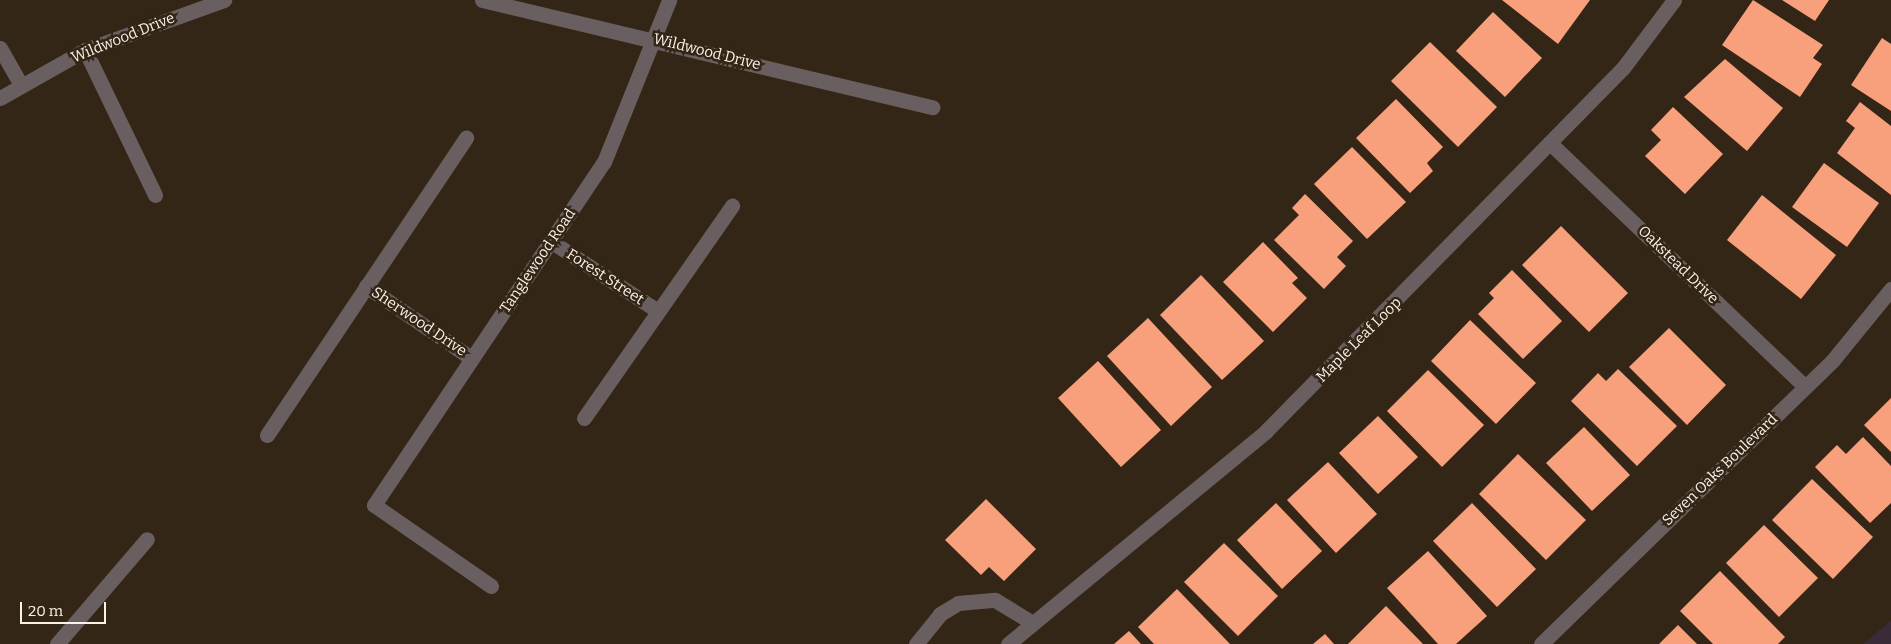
<!DOCTYPE html>
<html>
<head>
<meta charset="utf-8">
<style>
	body { margin:0 }
	#map { position:relative; width:1891px; height:644px; overflow:hidden; background:#342617; font-family:Bitter,serif }
	div>[style] { position:absolute }
	.commercial>* { inset:0; background:#392b38 }
	.building>* { inset:0; background:#f8a07c }
	.minor>* { height:15px; margin:-7.5px; padding:0 7.5px; transform-origin:7.5px; border-radius:7.5px; background:#6a5f60 }
	span { translate:-50% -50%; white-space:nowrap; text-align:center; line-height:1.15; -webkit-text-stroke:5px #342617; paint-order:stroke }
	.street-label { font-size:15px; color:#faf1e7 }
	.scale { position:absolute; left:20px; top:602px; width:86px; height:22px; box-sizing:border-box; border:2px solid #faf1e7; border-top:0; padding-left:6px; font-size:15px; line-height:18px; white-space:nowrap; color:#faf1e7; -webkit-text-stroke:4px #342617; paint-order:stroke }
</style>
</head>
<body>
<div id="map">
	<div class="commercial">
		<div style="clip-path:polygon(1891px 621px,1891px 644px,1863px 644px,1888px 623px)"></div>
	</div>
	<div class="building">
		<div style="clip-path:polygon(1502px 0,1590px 0,1558px 44px)"></div>
		<div style="clip-path:polygon(1753px 0,1823px 45px,1813px 58px,1822px 64px,1800px 97px,1722px 45px)"></div>
		<div style="clip-path:polygon(1782px 0,1829px 0,1815px 21px)"></div>
		<div style="clip-path:polygon(1493px 12px,1542px 58px,1505px 97px,1456px 51px)"></div>
		<div style="clip-path:polygon(1882px 38px,1891px 44px,1891px 111px,1851px 85px)"></div>
		<div style="clip-path:polygon(1430px 42px,1497px 107px,1458px 147px,1391px 81px)"></div>
		<div style="clip-path:polygon(1725px 59px,1783px 108px,1747px 151px,1684px 97px)"></div>
		<div style="clip-path:polygon(1396px 99px,1443px 147px,1427px 163px,1433px 171px,1410px 193px,1356px 138px)"></div>
		<div style="clip-path:polygon(1860px 102px,1891px 126px,1891px 195px,1837px 153px,1855px 128px,1846px 121px)"></div>
		<div style="clip-path:polygon(1673px 107px,1723px 154px,1685px 194px,1645px 156px,1661px 140px,1651px 130px)"></div>
		<div style="clip-path:polygon(1352px 147px,1406px 202px,1367px 239px,1314px 184px)"></div>
		<div style="clip-path:polygon(1824px 163px,1879px 203px,1847px 247px,1792px 207px)"></div>
		<div style="clip-path:polygon(1305px 194px,1353px 241px,1337px 257px,1346px 266px,1324px 289px,1274px 240px,1299px 215px,1292px 208px)"></div>
		<div style="clip-path:polygon(1762px 195px,1836px 255px,1801px 299px,1727px 240px)"></div>
		<div style="clip-path:polygon(1561px 226px,1628px 293px,1589px 332px,1522px 265px)"></div>
		<div style="clip-path:polygon(1263px 242px,1298px 278px,1292px 283px,1307px 298px,1273px 332px,1223px 282px)"></div>
		<div style="clip-path:polygon(1512px 270px,1562px 321px,1523px 359px,1478px 314px,1494px 298px,1489px 293px)"></div>
		<div style="clip-path:polygon(1201px 275px,1264px 341px,1222px 380px,1160px 315px)"></div>
		<div style="clip-path:polygon(1148px 318px,1212px 387px,1171px 426px,1107px 356px)"></div>
		<div style="clip-path:polygon(1470px 320px,1536px 383px,1496px 424px,1431px 361px)"></div>
		<div style="clip-path:polygon(1669px 328px,1726px 385px,1687px 425px,1629px 367px)"></div>
		<div style="clip-path:polygon(1098px 361px,1161px 430px,1121px 467px,1058px 398px)"></div>
		<div style="clip-path:polygon(1618px 369px,1677px 426px,1637px 466px,1571px 401px,1598px 373px,1606px 381px)"></div>
		<div style="clip-path:polygon(1428px 370px,1484px 425px,1442px 467px,1387px 411px)"></div>
		<div style="clip-path:polygon(1891px 398px,1891px 452px,1864px 425px)"></div>
		<div style="clip-path:polygon(1378px 416px,1418px 457px,1378px 494px,1339px 453px)"></div>
		<div style="clip-path:polygon(1584px 427px,1630px 475px,1592px 511px,1546px 463px)"></div>
		<div style="clip-path:polygon(1863px 437px,1891px 466px,1891px 503px,1870px 523px,1815px 467px,1837px 445px,1846px 454px)"></div>
		<div style="clip-path:polygon(1518px 454px,1586px 520px,1546px 560px,1479px 494px)"></div>
		<div style="clip-path:polygon(1328px 462px,1377px 514px,1336px 553px,1287px 500px)"></div>
		<div style="clip-path:polygon(1812px 479px,1873px 537px,1833px 579px,1772px 520px)"></div>
		<div style="clip-path:polygon(986px 499px,1036px 549px,1004px 581px,989px 567px,981px 575px,945px 540px)"></div>
		<div style="clip-path:polygon(1276px 503px,1322px 551px,1282px 589px,1237px 540px)"></div>
		<div style="clip-path:polygon(1472px 503px,1536px 569px,1497px 607px,1433px 541px)"></div>
		<div style="clip-path:polygon(1764px 525px,1818px 578px,1779px 617px,1726px 563px)"></div>
		<div style="clip-path:polygon(1224px 543px,1278px 596px,1238px 636px,1184px 582px)"></div>
		<div style="clip-path:polygon(1428px 551px,1487px 616px,1456px 644px,1438px 644px,1387px 588px)"></div>
		<div style="clip-path:polygon(1720px 571px,1785px 637px,1778px 644px,1713px 644px,1680px 611px)"></div>
		<div style="clip-path:polygon(1177px 589px,1230px 644px,1154px 644px,1138px 627px)"></div>
		<div style="clip-path:polygon(1386px 606px,1423px 644px,1348px 644px)"></div>
		<div style="clip-path:polygon(1678px 625px,1697px 644px,1659px 644px)"></div>
		<div style="clip-path:polygon(1129px 631px,1141px 644px,1114px 644px)"></div>
		<div style="clip-path:polygon(1325px 634px,1334px 644px,1313px 644px)"></div>
	</div>
	<div class="minor">
		<div style="left:482px;top:0;width:463px;rotate:13.4deg"></div>
		<div style="left:0;top:48px;width:43px;rotate:60.4deg"></div>
		<div style="left:85px;top:50px;width:161px;rotate:64.2deg"></div>
		<div style="left:0;top:98px;width:98px;rotate:-29.5deg"></div>
		<div style="left:85px;top:50px;width:148px;rotate:-19.8deg"></div>
		<div style="left:1550px;top:143px;width:353px;rotate:43.7deg"></div>
		<div style="left:552px;top:242px;width:126px;rotate:33.1deg"></div>
		<div style="left:366px;top:286px;width:127px;rotate:34.4deg"></div>
		<div style="left:584px;top:418px;width:259px;rotate:-55.1deg"></div>
		<div style="left:267px;top:435px;width:358px;rotate:-56.2deg"></div>
		<div style="left:491px;top:586px;width:142px;rotate:-145.3deg"></div>
		<div style="left:374px;top:505px;width:413px;rotate:-56.2deg"></div>
		<div style="left:604px;top:162px;width:175px;rotate:-68.1deg"></div>
		<div style="left:57px;top:644px;width:138px;rotate:-49.4deg"></div>
		<div style="left:916px;top:644px;width:38px;rotate:-51deg"></div>
		<div style="left:940px;top:614px;width:21px;rotate:-31deg"></div>
		<div style="left:958px;top:603px;width:37px;rotate:-5deg"></div>
		<div style="left:995px;top:600px;width:44px;rotate:31.2deg"></div>
		<div style="left:1008px;top:644px;width:335px;rotate:-39.5deg"></div>
		<div style="left:1266px;top:431px;width:509px;rotate:-45.48deg"></div>
		<div style="left:1623px;top:68px;width:85px;rotate:-53.1deg"></div>
		<div style="left:1541px;top:644px;width:407px;rotate:-44.2deg"></div>
		<div style="left:1833px;top:360px;width:92px;rotate:-50.8deg"></div>
	</div>
	<div class="street-label">
		<span style="left:123px;top:38px;rotate:-22deg">Wildwood Drive</span>
		<span style="left:707px;top:52px;rotate:14deg">Wildwood Drive</span>
		<span style="left:538px;top:261px;rotate:-56deg">Tanglewood Road</span>
		<span style="left:1678px;top:265px;rotate:44deg">Oakstead Drive</span>
		<span style="left:605px;top:277px;rotate:33deg">Forest Street</span>
		<span style="left:419px;top:322px;rotate:34deg">Sherwood Drive</span>
		<span style="left:1359px;top:340px;rotate:-45deg">Maple Leaf Loop</span>
		<span style="left:1720px;top:470px;rotate:-44deg">Seven Oaks Boulevard</span>
	</div>
	<div class="scale">20 m</div>
</div>
</body>
</html>
